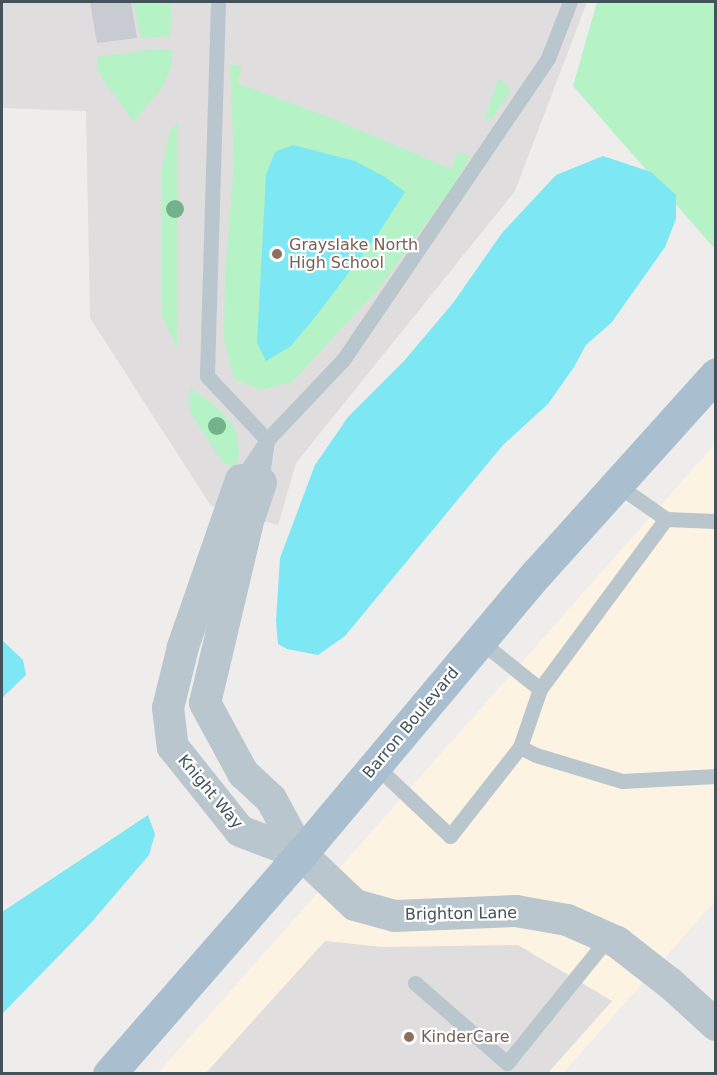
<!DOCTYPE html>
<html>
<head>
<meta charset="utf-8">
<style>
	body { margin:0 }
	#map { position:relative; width:717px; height:1075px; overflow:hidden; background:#efecec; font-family:"DejaVu Sans",sans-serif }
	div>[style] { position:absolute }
	.commercial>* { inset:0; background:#fdf3e2 }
	.education>* { inset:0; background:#e0ddde }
	.green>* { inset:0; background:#b5f2c6 }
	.water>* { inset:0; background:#7de7f4 }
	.building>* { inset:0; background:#c8ccd2 }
	.service>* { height:15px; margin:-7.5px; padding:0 7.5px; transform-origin:7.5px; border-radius:7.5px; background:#b9c6cd }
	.minor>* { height:32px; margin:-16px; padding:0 16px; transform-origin:16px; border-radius:16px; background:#b9c6cd }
	.primary>* { height:33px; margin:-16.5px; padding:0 16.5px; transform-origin:16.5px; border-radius:16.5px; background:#a9bfcf }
	.trees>* { width:18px; height:18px; margin:-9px; border-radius:50%; background:#73b28b }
	.dots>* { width:16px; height:16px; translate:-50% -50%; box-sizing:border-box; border:3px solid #fff; border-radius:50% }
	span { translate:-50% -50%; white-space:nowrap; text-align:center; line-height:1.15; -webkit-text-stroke:4.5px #fff; paint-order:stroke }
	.education-label { font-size:16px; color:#785e54 }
	.left { translate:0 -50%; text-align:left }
	.street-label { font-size:16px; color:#43525b }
	.frame { position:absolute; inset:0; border:3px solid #43525b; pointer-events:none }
</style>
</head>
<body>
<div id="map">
	<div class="commercial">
		<div style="clip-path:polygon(715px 444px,715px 901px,563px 1073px,157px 1074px)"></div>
	</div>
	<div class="education">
		<div style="clip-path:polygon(2px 2px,587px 2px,515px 191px,296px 463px,278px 525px,211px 506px,90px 318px,86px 111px,2px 108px)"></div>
		<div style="clip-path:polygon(325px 941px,383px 947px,518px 945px,612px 1001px,548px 1073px,205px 1074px)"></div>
	</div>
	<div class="green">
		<div style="clip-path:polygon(133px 2px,172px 2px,170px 36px,141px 38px)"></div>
		<div style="clip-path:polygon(597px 2px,715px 2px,715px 249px,573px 86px)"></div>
		<div style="clip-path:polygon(155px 49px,172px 50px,172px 65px,163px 86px,134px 122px,104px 81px,97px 68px,97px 57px)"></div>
		<div style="clip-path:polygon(230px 64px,242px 66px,237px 83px,334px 119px,451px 169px,458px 152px,470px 156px,458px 179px,380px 287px,292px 382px,260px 390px,234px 379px,224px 338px,225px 277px,234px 165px)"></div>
		<div style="clip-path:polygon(498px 80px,502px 80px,511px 90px,492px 119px,485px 119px)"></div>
		<div style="clip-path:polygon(178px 121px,178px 297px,177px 348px,162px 315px,162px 167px,170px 131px)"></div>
		<div style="clip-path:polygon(190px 388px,212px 403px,233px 425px,237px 434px,239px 455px,235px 467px,223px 463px,193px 417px,189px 407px)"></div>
	</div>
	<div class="water">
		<div style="clip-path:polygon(293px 145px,355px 161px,385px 177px,405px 192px,378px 234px,316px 316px,291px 346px,266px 361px,257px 343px,266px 175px,275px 152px)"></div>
		<div style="clip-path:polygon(603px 156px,651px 172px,676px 195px,676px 219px,665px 247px,612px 322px,586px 345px,574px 367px,548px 404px,503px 445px,345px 636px,318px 655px,287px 649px,278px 644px,276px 621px,280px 558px,315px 465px,348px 417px,404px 361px,453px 303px,502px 233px,556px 175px)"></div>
		<div style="clip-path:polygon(2px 640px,23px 660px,26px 675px,2px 698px)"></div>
		<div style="clip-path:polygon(148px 815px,155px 834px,149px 855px,90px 924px,2px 1014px,2px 912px)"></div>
	</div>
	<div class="building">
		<div style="clip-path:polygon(90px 2px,131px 2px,137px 38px,97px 43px)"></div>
	</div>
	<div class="service">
		<div style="left:218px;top:2px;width:374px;rotate:91.7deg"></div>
		<div style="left:207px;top:376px;width:88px;rotate:46.8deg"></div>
		<div style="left:267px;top:440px;width:43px;rotate:123.7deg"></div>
		<div style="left:261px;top:483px;width:43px;rotate:-82.1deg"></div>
		<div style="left:267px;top:440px;width:110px;rotate:-46.5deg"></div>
		<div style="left:343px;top:360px;width:365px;rotate:-55.8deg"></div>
		<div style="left:548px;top:58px;width:60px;rotate:-68.6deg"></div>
		<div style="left:616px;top:484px;width:61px;rotate:35deg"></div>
		<div style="left:666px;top:519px;width:50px;rotate:2.3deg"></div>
		<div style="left:480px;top:641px;width:77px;rotate:38.7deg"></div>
		<div style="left:540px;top:689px;width:61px;rotate:109deg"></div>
		<div style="left:520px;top:747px;width:18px;rotate:27deg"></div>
		<div style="left:536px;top:755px;width:90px;rotate:16.8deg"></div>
		<div style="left:622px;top:781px;width:94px;rotate:-3deg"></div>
		<div style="left:540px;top:689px;width:212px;rotate:-53.5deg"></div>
		<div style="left:375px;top:765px;width:103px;rotate:43.4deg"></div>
		<div style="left:450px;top:836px;width:113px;rotate:-51.8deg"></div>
		<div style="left:415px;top:983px;width:122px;rotate:41deg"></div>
		<div style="left:507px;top:1063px;width:161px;rotate:-51.1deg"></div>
	</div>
	<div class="minor">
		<div style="left:241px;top:480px;width:177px;rotate:109.2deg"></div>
		<div style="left:183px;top:647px;width:63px;rotate:103.8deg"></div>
		<div style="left:168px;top:708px;width:39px;rotate:83deg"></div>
		<div style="left:173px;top:747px;width:107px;rotate:51.4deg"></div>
		<div style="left:240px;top:831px;width:65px;rotate:20.7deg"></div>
		<div style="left:261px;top:483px;width:36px;rotate:109deg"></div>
		<div style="left:249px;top:517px;width:191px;rotate:103.3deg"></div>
		<div style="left:205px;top:703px;width:80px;rotate:61.5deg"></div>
		<div style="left:243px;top:773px;width:38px;rotate:43deg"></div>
		<div style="left:271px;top:799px;width:63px;rotate:61.4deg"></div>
		<div style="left:301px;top:854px;width:74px;rotate:43.4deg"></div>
		<div style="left:355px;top:905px;width:41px;rotate:15.4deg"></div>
		<div style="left:395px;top:916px;width:121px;rotate:-2.4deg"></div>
		<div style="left:516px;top:911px;width:52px;rotate:10deg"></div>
		<div style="left:567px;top:920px;width:55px;rotate:23.7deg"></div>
		<div style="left:617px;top:942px;width:68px;rotate:37.9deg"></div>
		<div style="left:671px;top:984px;width:61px;rotate:42.3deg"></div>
	</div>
	<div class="primary">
		<div style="left:109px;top:1074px;width:292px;rotate:-48.9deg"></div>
		<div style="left:301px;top:854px;width:368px;rotate:-50deg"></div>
		<div style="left:538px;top:572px;width:266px;rotate:-48deg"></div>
	</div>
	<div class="trees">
		<div style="left:175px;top:209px"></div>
		<div style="left:217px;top:426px"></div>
	</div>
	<div class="dots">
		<div style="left:277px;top:254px;background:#8d6e63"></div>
		<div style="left:409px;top:1037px;background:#8d6e63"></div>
	</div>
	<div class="education-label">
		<span class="left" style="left:289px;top:254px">Grayslake North<br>High School</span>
		<span class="left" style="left:421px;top:1037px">KinderCare</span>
	</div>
	<div class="street-label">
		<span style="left:411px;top:723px;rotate:-50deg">Barron Boulevard</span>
		<span style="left:210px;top:792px;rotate:50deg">Knight Way</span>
		<span style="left:461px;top:914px;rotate:-1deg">Brighton Lane</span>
	</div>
	<div class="frame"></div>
</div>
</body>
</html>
